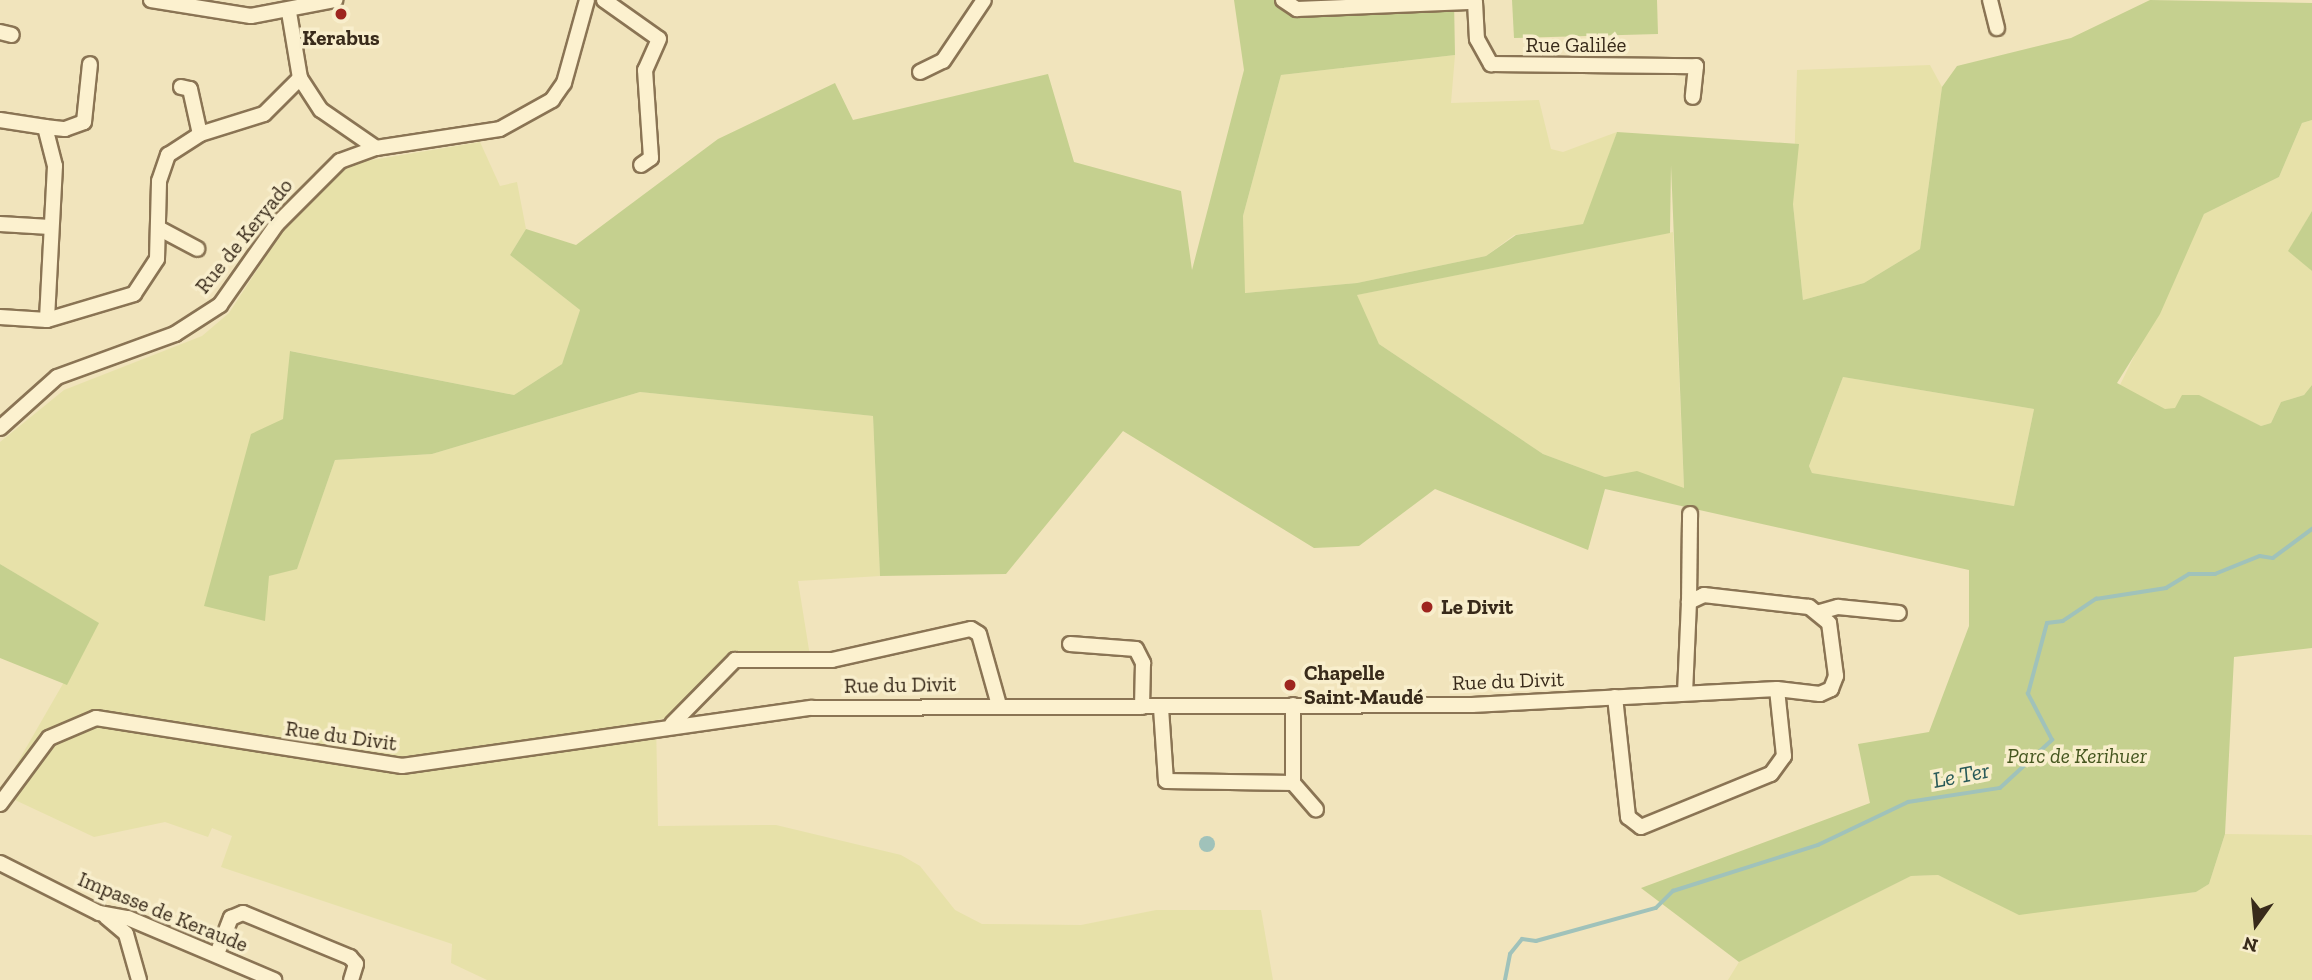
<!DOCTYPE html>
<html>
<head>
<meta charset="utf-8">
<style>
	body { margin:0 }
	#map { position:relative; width:2312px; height:980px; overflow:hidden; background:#f1e4bc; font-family:"Zilla Slab",serif }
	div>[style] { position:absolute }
	.farmland>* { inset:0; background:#e7e1a9 }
	.green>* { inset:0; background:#c5d08f }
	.water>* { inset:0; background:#a0c2ba }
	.round { border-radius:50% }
	.stream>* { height:3.5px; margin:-1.75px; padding:0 1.75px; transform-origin:1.75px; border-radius:1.75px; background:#a0c2ba }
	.roads { filter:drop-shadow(2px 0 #8a7454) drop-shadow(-2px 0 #8a7454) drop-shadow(0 2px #8a7454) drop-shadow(0 -2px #8a7454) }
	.minor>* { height:14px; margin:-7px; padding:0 7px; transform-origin:7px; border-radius:7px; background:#fcf1cf }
	.dots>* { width:19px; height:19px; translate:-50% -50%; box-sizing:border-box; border:4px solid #f8eecc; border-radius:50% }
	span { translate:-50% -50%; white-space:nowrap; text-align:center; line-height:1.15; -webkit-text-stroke:7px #f8eecc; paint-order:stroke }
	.poi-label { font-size:21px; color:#382a1a; font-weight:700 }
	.left { translate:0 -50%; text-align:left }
	.street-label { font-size:21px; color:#382a1a }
	.park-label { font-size:21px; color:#45561f; font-style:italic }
	.water-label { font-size:23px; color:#285958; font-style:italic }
	.north { position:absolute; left:2221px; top:889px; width:70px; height:70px; -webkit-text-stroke:5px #f8eecc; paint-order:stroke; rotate:195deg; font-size:19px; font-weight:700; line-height:28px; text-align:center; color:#382a1a }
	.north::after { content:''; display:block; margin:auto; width:24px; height:32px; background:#382a1a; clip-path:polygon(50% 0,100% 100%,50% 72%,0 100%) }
</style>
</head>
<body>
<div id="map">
	<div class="farmland">
		<div style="clip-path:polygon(1455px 55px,1451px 103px,1539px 100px,1551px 149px,1563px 152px,1617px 132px,1584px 224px,1514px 235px,1486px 256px,1357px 283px,1244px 293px,1243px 216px,1281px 75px)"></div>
		<div style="clip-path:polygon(1930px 65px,1942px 87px,1920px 249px,1864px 283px,1803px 300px,1793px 204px,1797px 70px)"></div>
		<div style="clip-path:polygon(2312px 120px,2312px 211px,2289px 251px,2312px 271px,2312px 385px,2304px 395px,2281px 402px,2271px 423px,2261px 426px,2223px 408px,2165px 410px,2119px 387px,2204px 214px,2279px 177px,2302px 123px)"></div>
		<div style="clip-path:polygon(480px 142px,500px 186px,517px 182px,526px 229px,510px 255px,580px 310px,562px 364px,514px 395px,291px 351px,269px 576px,297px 568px,335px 460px,432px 454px,640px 392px,873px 416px,880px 576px,798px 581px,810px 656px,725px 661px,671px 717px,656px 720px,658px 826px,776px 825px,901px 855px,920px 866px,955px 910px,982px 924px,1081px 925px,1156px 910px,1261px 910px,1273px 980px,487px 980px,451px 963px,452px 944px,221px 867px,232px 836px,212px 828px,208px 837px,165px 822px,94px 837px,0 793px,98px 623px,0 564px,0 442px,64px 390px,202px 336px,229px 313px,294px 213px,348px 164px)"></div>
		<div style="clip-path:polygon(1673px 232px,1684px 489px,1637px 472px,1605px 477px,1543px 454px,1379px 344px,1356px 295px)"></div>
		<div style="clip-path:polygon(1843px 377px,2034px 409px,2014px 506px,1812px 473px,1809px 466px)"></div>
		<div style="clip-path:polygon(2225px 834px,2312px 835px,2312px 980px,1728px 980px,1739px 962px,1911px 876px,1938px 875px,1966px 888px,2123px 898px,2196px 892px,2209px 884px)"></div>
	</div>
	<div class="green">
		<div style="clip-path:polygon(evenodd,1234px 0,1454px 0,1455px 55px,1281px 75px,1243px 216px,1245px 293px,1357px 283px,1486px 256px,1516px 235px,1583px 224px,1617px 132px,1799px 144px,1793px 204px,1803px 300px,1864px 283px,1920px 249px,1942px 87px,1957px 66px,2071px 38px,2150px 0,2312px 3px,2312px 120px,2302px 123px,2279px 177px,2204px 214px,2160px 314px,2117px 383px,2165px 409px,2175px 408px,2182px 395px,2199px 395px,2261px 426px,2271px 423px,2281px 402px,2304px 395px,2312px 385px,2312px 648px,2234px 657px,2225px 834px,2209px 884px,2196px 892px,2019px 915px,1938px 875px,1911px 876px,1739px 962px,1641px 888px,1870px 803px,1858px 744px,1929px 732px,1969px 626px,1969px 570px,1605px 489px,1588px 550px,1435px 489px,1359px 546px,1314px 548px,1123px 431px,1006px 574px,880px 576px,873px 416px,640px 392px,432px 454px,335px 460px,297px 569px,269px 576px,265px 621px,204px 606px,251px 434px,283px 419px,290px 351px,514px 395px,562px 364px,580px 310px,510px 255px,526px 229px,576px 245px,718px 139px,835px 83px,853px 120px,1048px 74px,1074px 162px,1181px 191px,1192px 270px,1244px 70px,1234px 0,1671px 165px,1684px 488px,1637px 471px,1605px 477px,1543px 454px,1379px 344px,1357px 295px,1670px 233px,1671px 165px,1234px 0,1843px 377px,2034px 409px,2014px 506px,1812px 473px,1809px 466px,1843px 377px)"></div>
		<div style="clip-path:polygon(1512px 0,1657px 0,1658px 34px,1514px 38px)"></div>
		<div style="clip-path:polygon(2312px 211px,2312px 271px,2288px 251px)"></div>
		<div style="clip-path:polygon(0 564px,99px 623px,67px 685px,0 658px)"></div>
	</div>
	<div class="water">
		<div class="round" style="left:1199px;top:836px;width:16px;height:16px"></div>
	</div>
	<div class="stream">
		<div style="left:1505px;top:980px;width:26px;rotate:-79deg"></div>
		<div style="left:1510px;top:954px;width:19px;rotate:-51deg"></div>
		<div style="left:1522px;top:939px;width:14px;rotate:8deg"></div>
		<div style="left:1536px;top:941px;width:124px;rotate:-15.4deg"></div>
		<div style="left:1656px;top:908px;width:24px;rotate:-45deg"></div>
		<div style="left:1673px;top:891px;width:152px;rotate:-17.6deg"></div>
		<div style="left:1818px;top:845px;width:100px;rotate:-25.5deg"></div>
		<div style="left:1908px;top:802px;width:93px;rotate:-8.7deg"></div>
		<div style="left:2000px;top:788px;width:71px;rotate:-42.7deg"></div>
		<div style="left:2052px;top:740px;width:52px;rotate:-117.6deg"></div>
		<div style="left:2028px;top:694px;width:73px;rotate:-75deg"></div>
		<div style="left:2047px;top:623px;width:16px;rotate:-7deg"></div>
		<div style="left:2063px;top:621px;width:40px;rotate:-34deg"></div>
		<div style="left:2096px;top:599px;width:71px;rotate:-8.9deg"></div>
		<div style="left:2166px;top:588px;width:27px;rotate:-31deg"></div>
		<div style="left:2189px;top:574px;width:26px"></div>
		<div style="left:2215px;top:574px;width:48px;rotate:-21.8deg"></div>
		<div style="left:2260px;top:556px;width:13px;rotate:9deg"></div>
		<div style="left:2273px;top:558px;width:49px;rotate:-36.6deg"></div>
	</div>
	<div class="roads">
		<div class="minor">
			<div style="left:151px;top:0;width:101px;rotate:9.1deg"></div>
			<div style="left:251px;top:16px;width:86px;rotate:-10.8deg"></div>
			<div style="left:604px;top:0;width:67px;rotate:35.3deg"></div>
			<div style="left:659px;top:39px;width:34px;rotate:114deg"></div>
			<div style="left:645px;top:70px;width:88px;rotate:86.1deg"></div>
			<div style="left:651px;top:158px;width:12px;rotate:145deg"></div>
			<div style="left:1283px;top:0;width:17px;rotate:33deg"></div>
			<div style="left:1297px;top:9px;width:178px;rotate:-2.3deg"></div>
			<div style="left:1475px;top:2px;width:37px;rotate:87deg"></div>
			<div style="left:1477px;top:39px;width:29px;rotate:61deg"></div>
			<div style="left:1491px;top:64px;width:205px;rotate:0.6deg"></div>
			<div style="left:1696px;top:66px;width:31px;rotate:96deg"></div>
			<div style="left:1990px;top:0;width:29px;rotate:76deg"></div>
			<div style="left:0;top:32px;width:12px;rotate:14deg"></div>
			<div style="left:920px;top:72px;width:25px;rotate:-26deg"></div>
			<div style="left:943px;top:61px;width:73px;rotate:-56.1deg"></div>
			<div style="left:300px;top:78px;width:38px;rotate:57deg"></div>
			<div style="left:321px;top:110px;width:67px;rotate:34.6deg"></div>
			<div style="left:181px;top:87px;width:9px;rotate:13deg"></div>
			<div style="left:190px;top:89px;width:46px;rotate:77.5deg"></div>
			<div style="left:0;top:120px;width:46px;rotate:8.8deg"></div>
			<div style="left:45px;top:127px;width:40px;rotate:75.6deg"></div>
			<div style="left:55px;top:166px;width:154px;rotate:93deg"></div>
			<div style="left:45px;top:127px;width:20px;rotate:6deg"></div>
			<div style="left:65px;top:129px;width:20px;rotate:-20deg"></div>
			<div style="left:84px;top:122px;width:58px;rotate:-84.1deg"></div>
			<div style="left:0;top:224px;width:50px;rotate:3.4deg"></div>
			<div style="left:162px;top:230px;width:40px;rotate:28deg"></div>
			<div style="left:0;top:317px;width:47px;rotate:3.7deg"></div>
			<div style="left:47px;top:320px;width:91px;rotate:-16.6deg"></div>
			<div style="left:134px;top:294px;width:42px;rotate:-56.7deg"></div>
			<div style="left:157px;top:259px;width:78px;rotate:-88.5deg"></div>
			<div style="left:159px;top:181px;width:28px;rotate:-71deg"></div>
			<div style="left:168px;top:155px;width:38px;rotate:-33deg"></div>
			<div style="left:200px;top:134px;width:67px;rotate:-17.4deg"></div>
			<div style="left:264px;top:114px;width:51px;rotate:-45deg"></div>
			<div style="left:300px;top:78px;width:67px;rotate:-99.5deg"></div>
			<div style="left:0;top:428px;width:76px;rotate:-41.8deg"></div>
			<div style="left:57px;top:377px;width:126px;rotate:-20deg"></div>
			<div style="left:175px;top:334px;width:54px;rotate:-32.8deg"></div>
			<div style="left:220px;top:305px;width:99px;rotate:-54.9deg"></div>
			<div style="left:277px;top:224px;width:89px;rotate:-45deg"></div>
			<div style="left:340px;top:161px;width:38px;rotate:-20deg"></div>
			<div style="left:376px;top:148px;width:125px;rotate:-8.7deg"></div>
			<div style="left:500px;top:129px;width:60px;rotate:-29.1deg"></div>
			<div style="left:552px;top:100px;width:21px;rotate:-55deg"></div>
			<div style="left:564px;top:83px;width:86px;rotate:-74.5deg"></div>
			<div style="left:1689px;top:602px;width:88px;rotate:-89.3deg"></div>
			<div style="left:1820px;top:612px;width:19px;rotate:-16deg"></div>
			<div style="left:1838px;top:607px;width:61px;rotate:5.6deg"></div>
			<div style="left:1070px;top:644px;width:66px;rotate:4.3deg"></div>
			<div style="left:1136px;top:649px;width:16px;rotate:63deg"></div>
			<div style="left:1143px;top:663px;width:44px;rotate:91.3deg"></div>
			<div style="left:1615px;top:697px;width:121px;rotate:83.8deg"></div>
			<div style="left:1628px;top:817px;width:16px;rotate:38deg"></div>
			<div style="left:1641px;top:827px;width:140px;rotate:-22.2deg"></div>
			<div style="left:1771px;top:774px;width:22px;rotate:-54deg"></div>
			<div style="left:1784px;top:756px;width:67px;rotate:-96deg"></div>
			<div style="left:1161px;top:708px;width:73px;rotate:86.1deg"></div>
			<div style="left:1166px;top:781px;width:127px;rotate:0.9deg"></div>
			<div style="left:1293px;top:783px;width:78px;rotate:-90deg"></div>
			<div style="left:672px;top:724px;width:90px;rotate:-45.5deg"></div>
			<div style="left:735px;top:660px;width:97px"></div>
			<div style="left:832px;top:660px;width:142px;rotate:-12.6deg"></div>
			<div style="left:971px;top:629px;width:9px;rotate:32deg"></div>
			<div style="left:979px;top:634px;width:74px;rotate:74.3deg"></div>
			<div style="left:1293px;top:783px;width:35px;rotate:49deg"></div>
			<div style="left:0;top:804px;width:82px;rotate:-53.4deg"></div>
			<div style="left:49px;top:738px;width:51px;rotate:-23.1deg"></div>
			<div style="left:96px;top:718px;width:310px;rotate:8.9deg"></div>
			<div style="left:402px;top:766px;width:414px;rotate:-8.1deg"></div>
			<div style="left:812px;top:708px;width:660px;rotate:-0.26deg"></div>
			<div style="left:1472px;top:705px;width:305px;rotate:-3deg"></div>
			<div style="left:1777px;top:689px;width:43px;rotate:6.6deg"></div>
			<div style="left:1820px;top:694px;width:12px;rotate:-24deg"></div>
			<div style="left:1831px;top:689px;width:14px;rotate:-69deg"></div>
			<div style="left:1836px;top:676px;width:53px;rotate:-97.5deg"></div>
			<div style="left:1829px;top:623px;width:26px;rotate:-141deg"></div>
			<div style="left:1809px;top:607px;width:106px;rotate:-173.5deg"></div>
			<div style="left:1704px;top:595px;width:17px;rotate:155deg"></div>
			<div style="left:1689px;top:602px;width:91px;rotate:92.5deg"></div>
			<div style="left:0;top:863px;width:111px;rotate:26.8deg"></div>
			<div style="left:99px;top:913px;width:29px;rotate:10deg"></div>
			<div style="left:128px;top:918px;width:159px;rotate:23deg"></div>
			<div style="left:106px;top:917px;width:26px;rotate:40deg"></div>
			<div style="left:126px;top:934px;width:48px;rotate:74.2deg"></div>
			<div style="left:217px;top:954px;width:39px;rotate:-69deg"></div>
			<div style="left:231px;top:918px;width:13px;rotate:-23deg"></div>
			<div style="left:243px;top:913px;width:116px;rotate:22.4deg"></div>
			<div style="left:350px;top:957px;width:9px;rotate:49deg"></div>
			<div style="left:356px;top:964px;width:17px;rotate:107deg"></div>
		</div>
	</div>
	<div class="dots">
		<div style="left:341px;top:14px;background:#9e251f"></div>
		<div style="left:1427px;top:607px;background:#9e251f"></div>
		<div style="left:1290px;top:685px;background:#9e251f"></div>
	</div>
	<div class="poi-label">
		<span style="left:341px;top:38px">Kerabus</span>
		<span class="left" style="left:1441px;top:607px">Le Divit</span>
		<span class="left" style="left:1304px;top:685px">Chapelle<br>Saint-Maudé</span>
	</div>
	<div class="street-label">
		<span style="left:1576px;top:45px">Rue Galilée</span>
		<span style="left:244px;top:236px;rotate:-51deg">Rue de Keryado</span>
		<span style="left:1508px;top:681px;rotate:-2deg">Rue du Divit</span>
		<span style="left:900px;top:685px;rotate:-1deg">Rue du Divit</span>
		<span style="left:341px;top:736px;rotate:8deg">Rue du Divit</span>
		<span style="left:163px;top:912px;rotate:22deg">Impasse de Keraude</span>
	</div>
	<div class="park-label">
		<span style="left:2077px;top:756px">Parc de Kerihuer</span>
	</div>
	<div class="water-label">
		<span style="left:1961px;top:775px;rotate:-11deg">Le Ter</span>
	</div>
	<div class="north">N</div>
</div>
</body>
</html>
